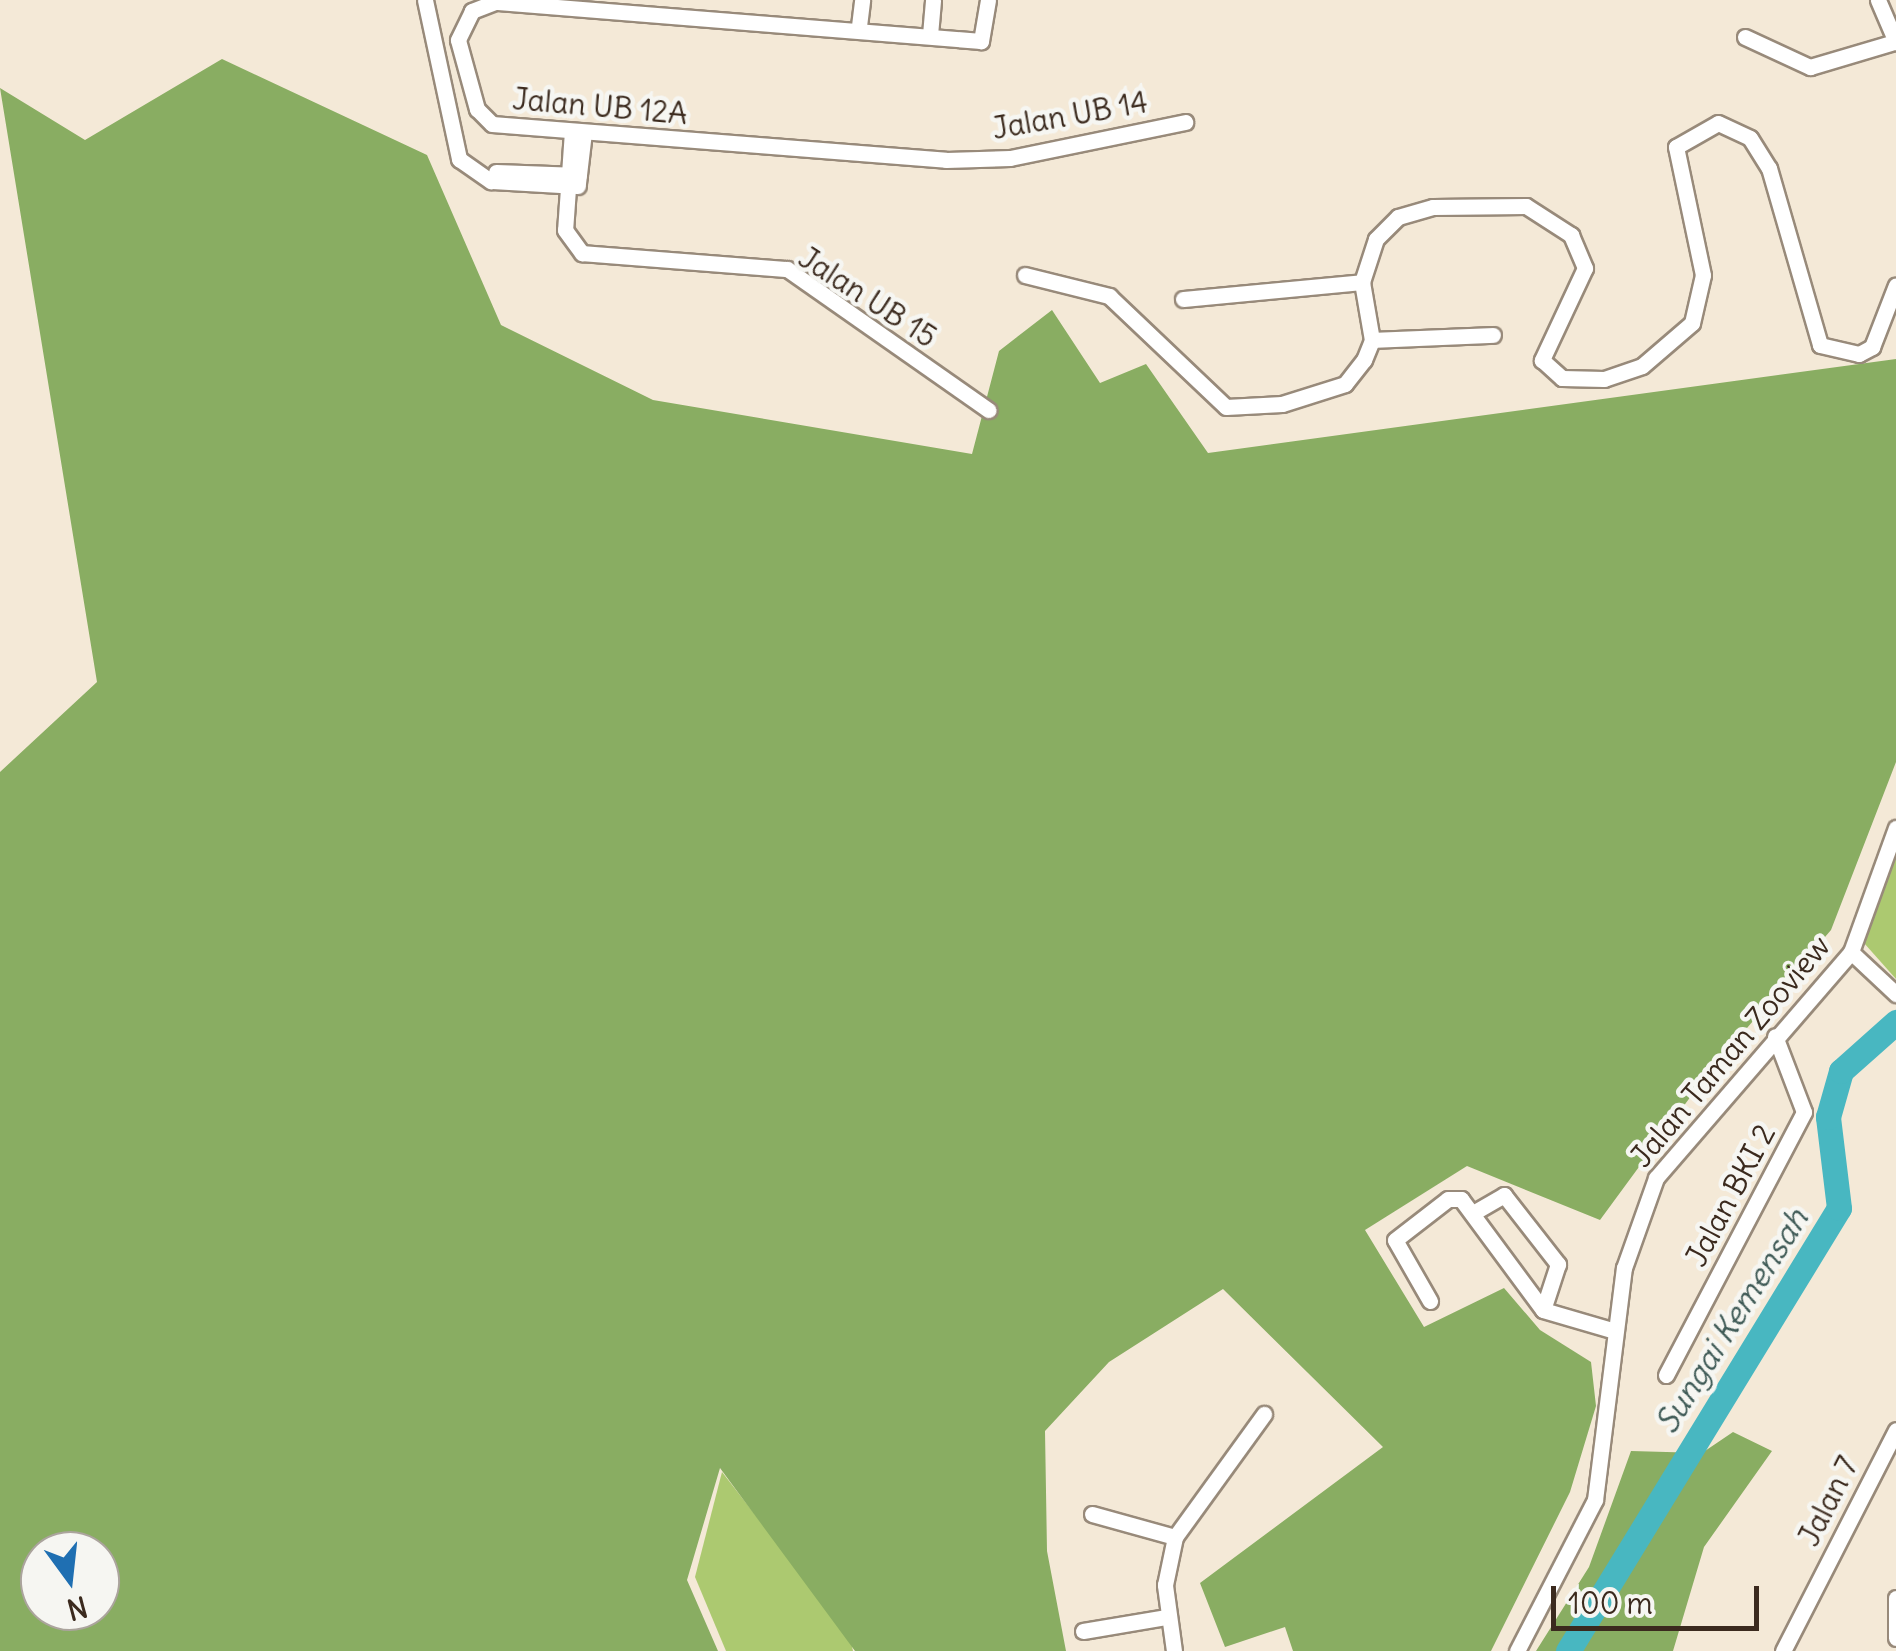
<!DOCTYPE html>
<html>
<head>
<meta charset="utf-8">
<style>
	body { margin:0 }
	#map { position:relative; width:1896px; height:1651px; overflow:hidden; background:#f4e9d7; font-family:Delius,sans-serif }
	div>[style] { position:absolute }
	.green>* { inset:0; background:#acc970 }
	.forest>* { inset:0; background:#89ad62 }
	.river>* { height:25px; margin:-12.5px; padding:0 12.5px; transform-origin:12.5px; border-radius:12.5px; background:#48b7c1 }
	.roads { filter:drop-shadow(2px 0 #988a7a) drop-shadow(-2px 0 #988a7a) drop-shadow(0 2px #988a7a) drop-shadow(0 -2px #988a7a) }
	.minor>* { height:15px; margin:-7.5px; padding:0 7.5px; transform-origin:7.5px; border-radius:7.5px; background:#fff }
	span { translate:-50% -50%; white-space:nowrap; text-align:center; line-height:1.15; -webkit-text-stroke:9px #f6f6f2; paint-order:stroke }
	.street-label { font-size:30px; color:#3b2a1e }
	.water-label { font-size:32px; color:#405b57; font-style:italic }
	.north { position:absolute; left:20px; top:1531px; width:100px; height:100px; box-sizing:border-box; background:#f6f6f2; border:2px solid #aba49d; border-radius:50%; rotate:165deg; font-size:28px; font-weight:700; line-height:40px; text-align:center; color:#3b2a1e }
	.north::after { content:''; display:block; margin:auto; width:35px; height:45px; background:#1f6fb2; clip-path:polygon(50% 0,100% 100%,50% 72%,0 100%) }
	.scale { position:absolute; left:1551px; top:1586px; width:208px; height:45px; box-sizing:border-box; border:5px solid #3b2a1e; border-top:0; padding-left:12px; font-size:30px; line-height:35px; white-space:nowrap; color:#3b2a1e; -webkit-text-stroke:8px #f6f6f2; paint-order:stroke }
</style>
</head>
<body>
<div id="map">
	<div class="green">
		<div style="clip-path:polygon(1896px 853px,1896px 979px,1864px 943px)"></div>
		<div style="clip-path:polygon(722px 1472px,850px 1637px,853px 1651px,726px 1651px,695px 1577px)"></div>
	</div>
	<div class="forest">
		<div style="clip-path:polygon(evenodd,222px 59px,427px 155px,501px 325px,653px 400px,972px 454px,999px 351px,1052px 310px,1100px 383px,1146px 364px,1208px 453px,1896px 359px,1896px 762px,1831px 930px,1705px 1077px,1600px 1220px,1467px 1166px,1365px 1230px,1424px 1327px,1504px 1288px,1540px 1330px,1591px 1362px,1596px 1406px,1570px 1492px,1491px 1651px,1293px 1651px,1285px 1627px,1225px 1647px,1200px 1583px,1383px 1447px,1223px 1289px,1109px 1362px,1045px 1431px,1047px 1551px,1066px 1651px,855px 1651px,720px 1468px,687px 1580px,718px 1651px,0 1651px,0 772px,97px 682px,0 88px,85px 140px,222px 59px,40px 1551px,100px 1551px,100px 1611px,40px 1611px,40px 1551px)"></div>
		<div style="clip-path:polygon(1733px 1432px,1772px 1451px,1704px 1547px,1673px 1651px,1536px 1651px,1589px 1567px,1631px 1451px,1702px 1453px)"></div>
	</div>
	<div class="river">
		<div style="left:1568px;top:1651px;width:519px;rotate:-58.54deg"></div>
		<div style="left:1839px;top:1208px;width:92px;rotate:-96.9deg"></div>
		<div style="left:1828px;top:1117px;width:48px;rotate:-74.2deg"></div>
		<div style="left:1841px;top:1071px;width:74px;rotate:-41.7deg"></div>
	</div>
	<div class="roads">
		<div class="minor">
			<div style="left:425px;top:0;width:163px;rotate:77.9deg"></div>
			<div style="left:459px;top:159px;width:39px;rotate:35deg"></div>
			<div style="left:491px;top:181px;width:87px;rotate:3.3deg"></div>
			<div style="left:988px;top:0;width:42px;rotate:99.7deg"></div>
			<div style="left:981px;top:41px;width:488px;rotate:-175.4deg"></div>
			<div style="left:495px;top:2px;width:25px;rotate:159deg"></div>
			<div style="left:472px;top:11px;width:32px;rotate:116deg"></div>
			<div style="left:458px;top:40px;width:72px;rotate:74.6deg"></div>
			<div style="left:477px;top:109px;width:21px;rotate:45deg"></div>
			<div style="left:492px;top:124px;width:455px;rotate:4.5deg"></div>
			<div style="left:946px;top:160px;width:64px;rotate:-1.8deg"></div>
			<div style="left:1010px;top:158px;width:179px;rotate:-11.6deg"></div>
			<div style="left:1878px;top:0;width:46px;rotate:66.8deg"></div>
			<div style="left:859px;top:26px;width:26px;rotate:-83deg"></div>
			<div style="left:930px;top:35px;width:35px;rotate:-85deg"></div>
			<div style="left:1745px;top:37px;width:72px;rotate:24.8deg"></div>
			<div style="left:1810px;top:67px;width:84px;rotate:-16.5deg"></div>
			<div style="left:572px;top:131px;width:99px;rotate:94deg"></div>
			<div style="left:565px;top:230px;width:29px;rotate:54deg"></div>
			<div style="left:582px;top:253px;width:206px;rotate:4.5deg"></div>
			<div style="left:787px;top:269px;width:246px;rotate:35deg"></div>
			<div style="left:496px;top:172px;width:83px;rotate:2.1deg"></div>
			<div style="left:578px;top:183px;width:51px;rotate:-83.3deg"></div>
			<div style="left:1025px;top:275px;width:87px;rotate:14deg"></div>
			<div style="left:1109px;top:296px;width:161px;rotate:43.5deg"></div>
			<div style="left:1226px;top:407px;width:56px;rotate:-3.1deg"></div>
			<div style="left:1282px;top:404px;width:66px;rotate:-17.6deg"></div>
			<div style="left:1345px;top:384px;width:31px;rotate:-52deg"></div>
			<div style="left:1364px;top:360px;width:22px;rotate:-68deg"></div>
			<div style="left:1372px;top:340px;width:59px;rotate:-99.8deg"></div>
			<div style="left:1362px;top:282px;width:45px;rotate:-72deg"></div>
			<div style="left:1376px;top:239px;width:31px;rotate:-45deg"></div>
			<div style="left:1398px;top:217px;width:36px;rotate:-16deg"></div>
			<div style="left:1433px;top:207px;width:93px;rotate:-0.6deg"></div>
			<div style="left:1526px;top:206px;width:54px;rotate:32.8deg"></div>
			<div style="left:1571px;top:235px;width:36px;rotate:67deg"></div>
			<div style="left:1585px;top:268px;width:102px;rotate:115.1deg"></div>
			<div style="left:1542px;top:360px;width:27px;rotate:42deg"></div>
			<div style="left:1562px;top:378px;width:42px;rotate:1.4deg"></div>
			<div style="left:1604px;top:379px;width:40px;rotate:-18.9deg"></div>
			<div style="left:1642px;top:366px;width:66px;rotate:-40.7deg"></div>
			<div style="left:1692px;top:323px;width:49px;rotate:-77.1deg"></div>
			<div style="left:1703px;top:275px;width:131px;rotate:-101.9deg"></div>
			<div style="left:1676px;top:147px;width:48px;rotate:-29.7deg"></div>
			<div style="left:1718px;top:123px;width:35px;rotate:25deg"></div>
			<div style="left:1750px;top:138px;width:36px;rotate:58deg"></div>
			<div style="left:1769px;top:168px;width:184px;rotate:73.9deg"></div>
			<div style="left:1820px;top:345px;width:40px;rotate:13deg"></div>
			<div style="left:1859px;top:354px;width:15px;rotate:-28deg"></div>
			<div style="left:1872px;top:347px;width:66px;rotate:-68.8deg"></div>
			<div style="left:1183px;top:299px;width:180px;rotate:-5.4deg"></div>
			<div style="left:1372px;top:340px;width:121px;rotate:-2.4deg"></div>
			<div style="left:1851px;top:952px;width:62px;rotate:43deg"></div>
			<div style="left:1473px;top:1213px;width:36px;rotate:-30deg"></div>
			<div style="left:1504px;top:1195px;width:88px;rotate:52deg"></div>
			<div style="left:1558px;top:1264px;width:48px;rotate:108.1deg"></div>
			<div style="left:1430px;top:1301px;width:70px;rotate:-119.8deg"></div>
			<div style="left:1395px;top:1240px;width:67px;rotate:-37.7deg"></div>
			<div style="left:1448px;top:1199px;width:13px"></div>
			<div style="left:1461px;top:1199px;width:138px;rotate:53.5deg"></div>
			<div style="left:1543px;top:1310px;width:75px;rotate:16.3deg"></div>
			<div style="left:1666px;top:1375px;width:297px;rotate:-62.3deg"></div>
			<div style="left:1804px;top:1112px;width:81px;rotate:-110.9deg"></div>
			<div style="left:1092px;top:1514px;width:86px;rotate:15.5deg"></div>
			<div style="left:1896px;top:1598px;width:40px;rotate:90deg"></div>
			<div style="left:1083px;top:1631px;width:85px;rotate:-9.5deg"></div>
			<div style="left:1174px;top:1651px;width:67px;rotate:-97.8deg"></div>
			<div style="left:1165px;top:1585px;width:49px;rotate:-78.2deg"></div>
			<div style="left:1175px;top:1537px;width:152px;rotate:-54.1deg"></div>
			<div style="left:1517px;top:1651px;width:170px;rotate:-62.7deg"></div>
			<div style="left:1595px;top:1500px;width:234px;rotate:-82.9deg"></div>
			<div style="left:1624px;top:1268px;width:96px;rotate:-70.4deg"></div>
			<div style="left:1656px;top:1178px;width:298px;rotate:-49.2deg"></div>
			<div style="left:1851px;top:952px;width:132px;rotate:-70.1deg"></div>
			<div style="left:1783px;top:1651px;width:248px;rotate:-62.9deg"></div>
		</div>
	</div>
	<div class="street-label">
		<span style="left:600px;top:106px;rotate:5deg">Jalan UB 12A</span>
		<span style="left:1070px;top:115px;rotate:-10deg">Jalan UB 14</span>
		<span style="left:868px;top:297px;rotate:33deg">Jalan UB 15</span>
		<span style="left:1730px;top:1051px;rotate:-50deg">Jalan Taman Zooview</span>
		<span style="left:1730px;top:1195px;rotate:-62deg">Jalan BKI 2</span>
		<span style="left:1828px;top:1501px;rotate:-63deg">Jalan 7</span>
	</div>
	<div class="water-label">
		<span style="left:1732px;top:1321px;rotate:-58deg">Sungai Kemensah</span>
	</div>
	<div class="north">N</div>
	<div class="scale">100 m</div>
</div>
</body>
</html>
